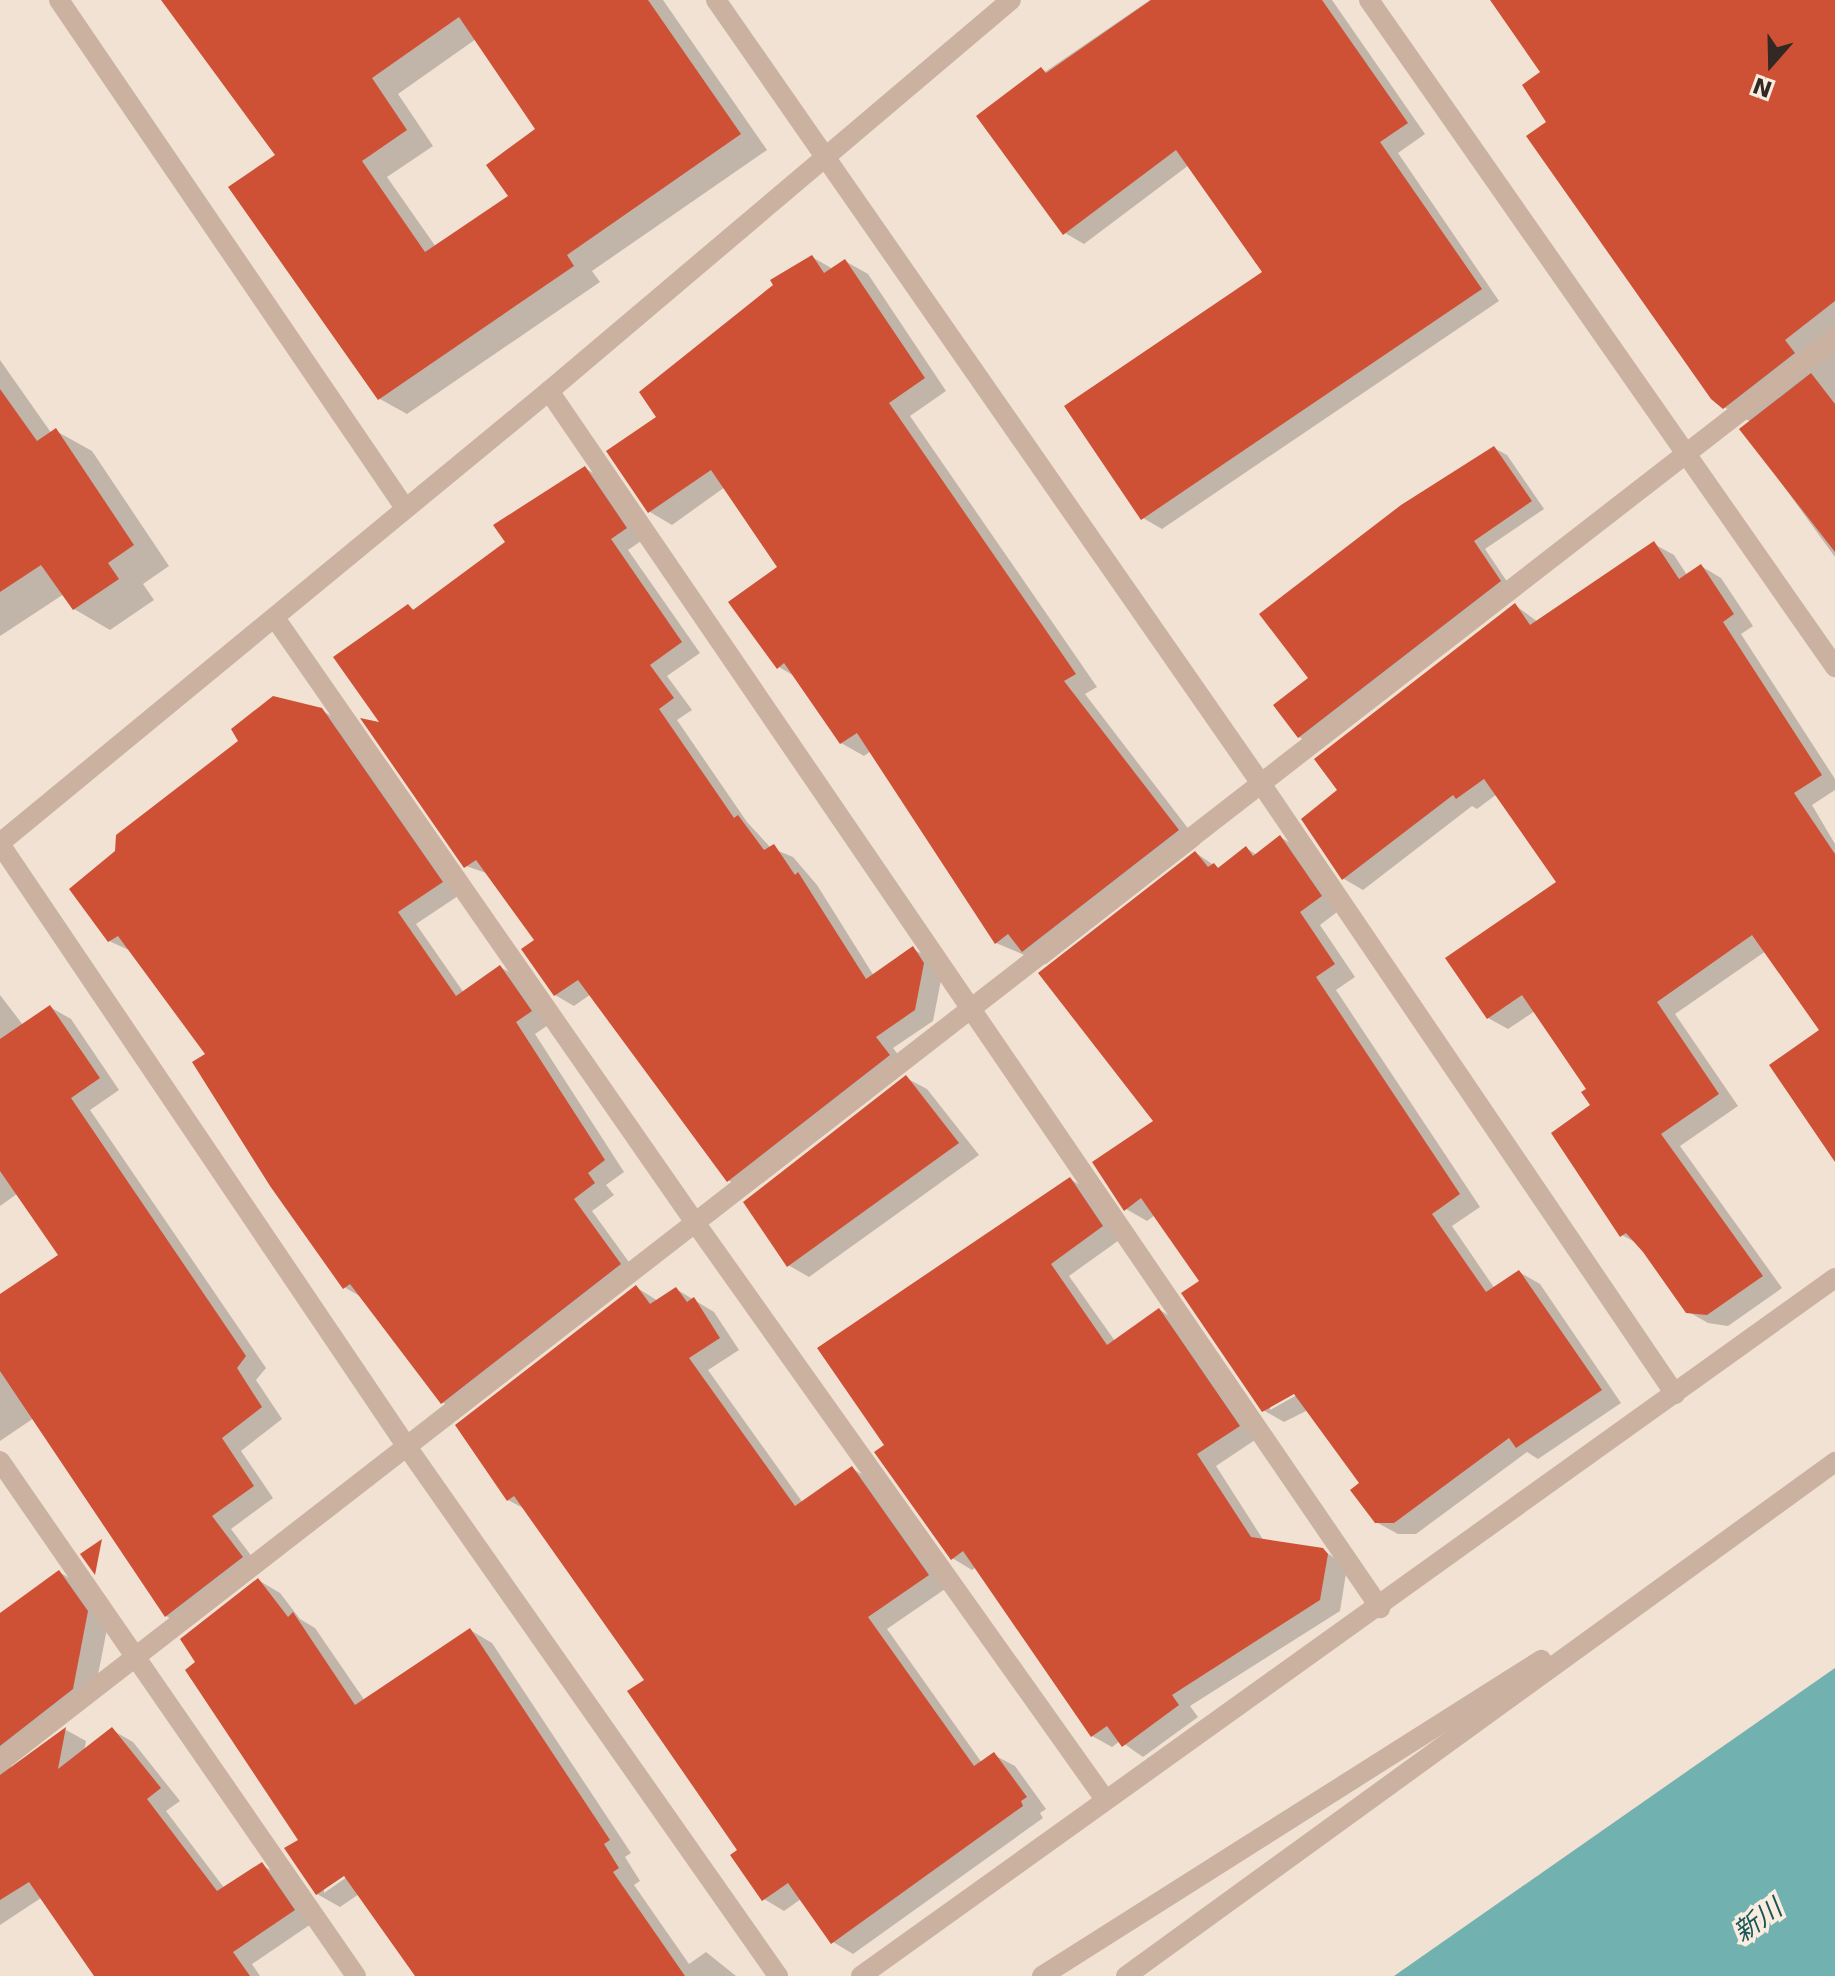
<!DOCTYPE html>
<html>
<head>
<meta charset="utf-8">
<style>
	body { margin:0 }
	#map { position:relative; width:1835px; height:1976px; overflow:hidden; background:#f2e2d4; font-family:"DejaVu Sans","Noto Sans JP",sans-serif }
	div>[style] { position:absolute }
	.water>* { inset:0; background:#71b1b0 }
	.shadow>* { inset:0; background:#0003 }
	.building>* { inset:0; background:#cf5135 }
	.minor>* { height:20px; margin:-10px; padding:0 10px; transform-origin:10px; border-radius:10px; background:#cab1a0 }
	span { translate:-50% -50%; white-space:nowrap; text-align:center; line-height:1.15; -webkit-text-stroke:7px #faede0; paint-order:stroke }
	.water-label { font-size:26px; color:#175757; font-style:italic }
	.north { position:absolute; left:1731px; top:24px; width:80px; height:80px; -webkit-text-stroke:6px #faede0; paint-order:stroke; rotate:200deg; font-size:22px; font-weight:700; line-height:32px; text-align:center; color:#342824 }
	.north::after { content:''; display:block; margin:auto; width:28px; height:36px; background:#342824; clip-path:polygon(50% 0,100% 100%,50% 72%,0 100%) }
</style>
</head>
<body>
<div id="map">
	<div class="water">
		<div style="clip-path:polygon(1835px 1668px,1835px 1976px,1394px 1976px)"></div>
	</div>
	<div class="shadow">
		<div style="clip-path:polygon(evenodd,164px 0,663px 0,767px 150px,592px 271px,600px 282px,407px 414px,380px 399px,230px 188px,277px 155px,164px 0,476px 39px,538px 130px,510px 196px,436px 247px,387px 177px,433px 146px,398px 94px,476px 39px)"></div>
		<div style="clip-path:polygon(1150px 0,1332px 0,1425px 134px,1398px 153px,1499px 301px,1162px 529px,1143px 518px,1265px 273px,1189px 165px,1084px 244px,1065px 233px,979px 117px)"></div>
		<div style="clip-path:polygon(1493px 0,1835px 0,1835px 557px,1742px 429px,1751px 422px,1724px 407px,1549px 123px,1543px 73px)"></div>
		<div style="clip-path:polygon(812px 257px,833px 269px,845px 261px,868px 274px,946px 391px,910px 416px,1097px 687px,1085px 694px,1200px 844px,1046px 964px,996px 943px,871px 751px,864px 756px,841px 743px,796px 677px,779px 667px,780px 567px,725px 487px,672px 525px,650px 512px,659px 417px)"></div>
		<div style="clip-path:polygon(0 360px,52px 434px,56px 431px,92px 451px,169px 566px,143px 584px,154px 600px,110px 630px,74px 609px,64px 594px,0 636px)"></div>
		<div style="clip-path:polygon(1494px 448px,1507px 455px,1544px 509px,1485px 549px,1512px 589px,1312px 744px,1299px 737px,1311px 678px)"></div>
		<div style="clip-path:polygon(585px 468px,603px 479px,644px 539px,628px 550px,700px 653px,667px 676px,692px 710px,677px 720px,747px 822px,771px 848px,793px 857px,817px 885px,874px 976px,913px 949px,931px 959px,942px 975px,933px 1021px,893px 1048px,907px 1066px,746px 1191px,728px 1180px,591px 994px,574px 1006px,555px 995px,537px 941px,489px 874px,466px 866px,384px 725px,408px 606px,416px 611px,508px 542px,496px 525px)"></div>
		<div style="clip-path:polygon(1654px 544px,1674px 555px,1687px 575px,1701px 566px,1721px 578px,1753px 626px,1741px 634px,1835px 779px,1835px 790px,1812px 805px,1835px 844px,1835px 1158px,1822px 1031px,1766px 951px,1675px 1014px,1738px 1106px,1680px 1146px,1782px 1288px,1728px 1326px,1708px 1323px,1687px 1311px,1640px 1245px,1622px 1235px,1588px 1090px,1535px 1011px,1508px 1029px,1488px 1018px,1559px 882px,1497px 794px,1477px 809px,1472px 806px,1363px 890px,1344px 879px,1340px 791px,1515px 605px,1538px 622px)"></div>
		<div style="clip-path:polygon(321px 710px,342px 722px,461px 894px,416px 924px,464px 993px,500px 967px,520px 978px,551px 1023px,535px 1034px,624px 1172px,606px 1185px,614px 1195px,592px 1211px,639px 1276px,462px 1414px,442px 1402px,363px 1298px,344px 1287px,208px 1055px,131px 951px,109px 941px)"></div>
		<div style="clip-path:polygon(evenodd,1280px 837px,1301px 849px,1341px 909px,1320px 925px,1355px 977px,1336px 990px,1480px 1207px,1452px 1226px,1495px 1289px,1519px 1272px,1540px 1284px,1621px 1403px,1538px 1459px,1527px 1452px,1416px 1534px,1398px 1534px,1376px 1522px,1362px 1484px,1308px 1410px,1284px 1422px,1263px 1410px,1202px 1282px,1155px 1215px,1147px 1221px,1126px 1209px,1155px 1122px,1196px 853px,1218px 868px,1246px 848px,1257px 855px,1280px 837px,1302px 1388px,1304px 1391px,1270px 1410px,1270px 1405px,1302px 1388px)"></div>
		<div style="clip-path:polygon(0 995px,23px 1025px,50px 1007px,71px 1019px,119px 1090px,90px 1110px,266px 1368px,256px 1380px,282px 1419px,241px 1451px,273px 1498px,231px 1529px,262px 1570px,187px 1628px,166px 1616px,34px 1418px,0 1441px,0 1297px,61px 1255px,17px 1194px,0 1206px)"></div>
		<div style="clip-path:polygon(906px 1078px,927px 1089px,979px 1155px,809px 1277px,788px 1265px)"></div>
		<div style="clip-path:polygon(1070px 1179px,1090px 1191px,1122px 1238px,1069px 1276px,1115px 1341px,1160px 1310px,1179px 1322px,1258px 1438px,1216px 1466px,1264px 1541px,1323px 1550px,1347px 1567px,1340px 1611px,1190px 1706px,1198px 1717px,1143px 1757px,1120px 1741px,1112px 1747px,1092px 1736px,976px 1567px,972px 1570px,952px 1558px,886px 1446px)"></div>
		<div style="clip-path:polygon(636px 1287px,658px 1301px,676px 1289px,714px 1312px,739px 1350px,708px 1370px,803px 1503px,853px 1469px,873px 1481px,948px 1587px,887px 1629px,982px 1763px,994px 1755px,1015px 1766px,1046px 1809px,1040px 1813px,1043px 1818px,853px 1954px,833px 1942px,801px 1899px,784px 1911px,764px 1899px,646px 1680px,525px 1509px,508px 1500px)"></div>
		<div style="clip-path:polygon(59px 1572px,80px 1584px,108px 1624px,93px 1700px,12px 1763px,8px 1775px,66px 1730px,86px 1741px,84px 1752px,112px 1730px,133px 1742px,180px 1801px,166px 1811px,225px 1889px,262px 1865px,282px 1877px,314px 1922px,252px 1964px,260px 1976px,96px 1976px,41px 1898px,0 1925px,0 1615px)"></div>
		<div style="clip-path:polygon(evenodd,258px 1580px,280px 1593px,300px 1619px,315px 1628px,365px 1701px,470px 1630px,492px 1643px,631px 1853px,625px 1857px,640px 1881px,634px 1885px,689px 1964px,706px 1952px,736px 1976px,423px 1976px,359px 1894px,340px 1907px,317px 1894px,300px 1840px,198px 1663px,258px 1580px,351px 1869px,354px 1872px,324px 1893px,324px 1888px,351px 1869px)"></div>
	</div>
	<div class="building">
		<div style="clip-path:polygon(evenodd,161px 0,648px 0,741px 134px,567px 255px,574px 266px,378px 400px,228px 187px,275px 155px,161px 0,459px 17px,535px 129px,486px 165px,508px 196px,425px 252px,362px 161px,407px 130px,372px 78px,459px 17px)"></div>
		<div style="clip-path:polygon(1151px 0,1322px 0,1408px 123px,1380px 142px,1482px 289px,1141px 520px,1064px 406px,1262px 272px,1176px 150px,1063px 235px,976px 116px,1041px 67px,1046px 73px)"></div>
		<div style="clip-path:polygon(1490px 0,1835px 0,1835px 301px,1785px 340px,1795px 353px,1723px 409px,1711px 399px,1526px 136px,1546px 122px,1522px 85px,1540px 72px)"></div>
		<div style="clip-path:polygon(812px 255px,824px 273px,845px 259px,925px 378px,889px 403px,1076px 674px,1064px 681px,1179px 830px,1022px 952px,1008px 934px,995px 944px,857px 733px,840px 744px,784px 663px,777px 669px,728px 602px,777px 567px,711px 470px,648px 513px,606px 451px,656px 417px,639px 392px,773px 285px,770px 280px)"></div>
		<div style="clip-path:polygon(1811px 373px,1835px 404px,1835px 552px,1739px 429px)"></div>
		<div style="clip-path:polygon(0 389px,37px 441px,56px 428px,134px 545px,108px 563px,119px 579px,73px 610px,41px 565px,0 592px)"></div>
		<div style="clip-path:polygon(1494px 446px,1532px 501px,1474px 541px,1501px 581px,1298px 738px,1273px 705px,1308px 678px,1259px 614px,1401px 505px)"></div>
		<div style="clip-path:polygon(585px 466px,627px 528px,611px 539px,682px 642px,650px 665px,674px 698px,659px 709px,734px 818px,738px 815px,764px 850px,774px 844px,795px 875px,798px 872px,866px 979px,913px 946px,924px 963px,915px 1010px,876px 1037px,890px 1055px,727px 1182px,578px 980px,554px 996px,521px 949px,534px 940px,476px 860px,464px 868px,360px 718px,379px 722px,333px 657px,408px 604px,413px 610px,505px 542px,493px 525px)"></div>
		<div style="clip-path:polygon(1654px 541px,1679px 579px,1701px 564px,1734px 614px,1723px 622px,1822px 775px,1794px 793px,1835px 854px,1835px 1162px,1769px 1065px,1819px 1030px,1752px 935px,1657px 1002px,1719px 1094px,1661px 1134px,1763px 1276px,1707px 1315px,1686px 1313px,1643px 1252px,1626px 1233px,1620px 1237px,1551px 1133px,1590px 1105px,1581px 1092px,1586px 1089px,1522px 995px,1487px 1019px,1445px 958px,1556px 882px,1484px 779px,1456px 799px,1453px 795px,1342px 880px,1301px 819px,1337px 790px,1314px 759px,1515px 603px,1530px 625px)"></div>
		<div style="clip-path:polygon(273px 696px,322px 708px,443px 882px,398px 912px,456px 996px,500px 965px,532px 1011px,516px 1022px,605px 1160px,588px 1173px,595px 1183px,574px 1199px,621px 1264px,441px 1404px,350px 1284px,343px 1289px,270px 1186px,192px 1062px,205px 1054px,118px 936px,108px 942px,69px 889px,115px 851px,116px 835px,238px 741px,231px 729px)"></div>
		<div style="clip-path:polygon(1280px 835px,1322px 896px,1300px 912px,1335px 964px,1316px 977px,1460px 1194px,1432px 1214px,1486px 1292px,1519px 1270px,1602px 1390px,1516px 1448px,1509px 1438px,1394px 1523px,1375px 1523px,1350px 1490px,1359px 1483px,1294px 1394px,1262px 1412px,1181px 1293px,1199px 1281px,1141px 1198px,1124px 1211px,1092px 1162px,1153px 1121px,1038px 973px,1195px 851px,1208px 867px,1214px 863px,1218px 868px,1246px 846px,1253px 856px)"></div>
		<div style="clip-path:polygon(50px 1005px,100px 1078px,71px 1098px,246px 1356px,237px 1368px,262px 1407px,222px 1438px,254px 1486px,212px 1516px,243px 1557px,165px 1617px,0 1371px,0 1294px,58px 1255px,0 1171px,0 1039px)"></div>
		<div style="clip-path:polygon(906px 1075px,959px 1143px,787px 1267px,743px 1202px)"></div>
		<div style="clip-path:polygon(1070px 1177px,1103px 1226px,1051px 1264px,1107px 1345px,1159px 1308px,1240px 1426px,1197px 1454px,1251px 1537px,1323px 1548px,1328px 1554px,1320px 1600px,1172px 1695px,1179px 1705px,1122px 1747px,1107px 1726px,1091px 1737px,963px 1551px,951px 1560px,874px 1452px,884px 1445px,817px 1348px)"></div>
		<div style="clip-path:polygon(636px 1285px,650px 1304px,676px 1287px,687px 1302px,694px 1297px,720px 1338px,689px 1358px,795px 1506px,852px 1466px,929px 1575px,868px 1617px,974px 1766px,994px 1752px,1027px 1797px,1021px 1801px,1023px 1806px,831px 1944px,788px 1883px,762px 1901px,730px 1855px,737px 1850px,627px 1691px,644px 1680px,514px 1496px,507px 1501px,455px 1425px)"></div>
		<div style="clip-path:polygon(102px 1539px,95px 1575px,80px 1554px)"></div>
		<div style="clip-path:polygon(59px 1570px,88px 1611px,73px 1689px,0 1746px,0 1613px)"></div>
		<div style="clip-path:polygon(258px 1578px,288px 1617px,293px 1612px,355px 1705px,470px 1628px,610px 1840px,604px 1844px,619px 1868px,613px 1872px,685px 1976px,415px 1976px,344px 1876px,316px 1895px,284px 1848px,298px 1840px,185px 1670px,195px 1662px,180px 1639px)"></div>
		<div style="clip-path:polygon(66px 1727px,58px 1769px,112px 1727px,161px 1788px,147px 1799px,217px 1891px,262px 1862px,295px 1910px,233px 1952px,250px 1976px,94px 1976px,29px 1882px,0 1900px,0 1775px)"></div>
	</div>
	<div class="minor">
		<div style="left:59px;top:0;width:615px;rotate:55.74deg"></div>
		<div style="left:716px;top:0;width:956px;rotate:55.18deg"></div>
		<div style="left:1262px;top:785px;width:736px;rotate:55.86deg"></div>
		<div style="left:1369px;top:0;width:814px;rotate:55.06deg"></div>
		<div style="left:549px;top:391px;width:1474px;rotate:55.67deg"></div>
		<div style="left:275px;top:618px;width:734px;rotate:55.21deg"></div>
		<div style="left:694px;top:1221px;width:708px;rotate:54.6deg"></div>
		<div style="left:0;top:843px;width:711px;rotate:-39.47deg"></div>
		<div style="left:549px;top:391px;width:605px;rotate:-40.24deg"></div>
		<div style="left:0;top:844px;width:724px;rotate:55.98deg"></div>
		<div style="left:405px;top:1444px;width:650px;rotate:54.96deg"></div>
		<div style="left:0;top:1461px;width:626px;rotate:55.35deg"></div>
		<div style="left:0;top:1762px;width:2323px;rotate:-37.81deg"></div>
		<div style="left:861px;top:1976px;width:1198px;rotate:-35.63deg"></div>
		<div style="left:1042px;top:1976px;width:591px;rotate:-32.34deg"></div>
		<div style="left:1126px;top:1976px;width:876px;rotate:-35.94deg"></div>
	</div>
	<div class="water-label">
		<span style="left:1758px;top:1921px;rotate:-36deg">新川</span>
	</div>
	<div class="north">N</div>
</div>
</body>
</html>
